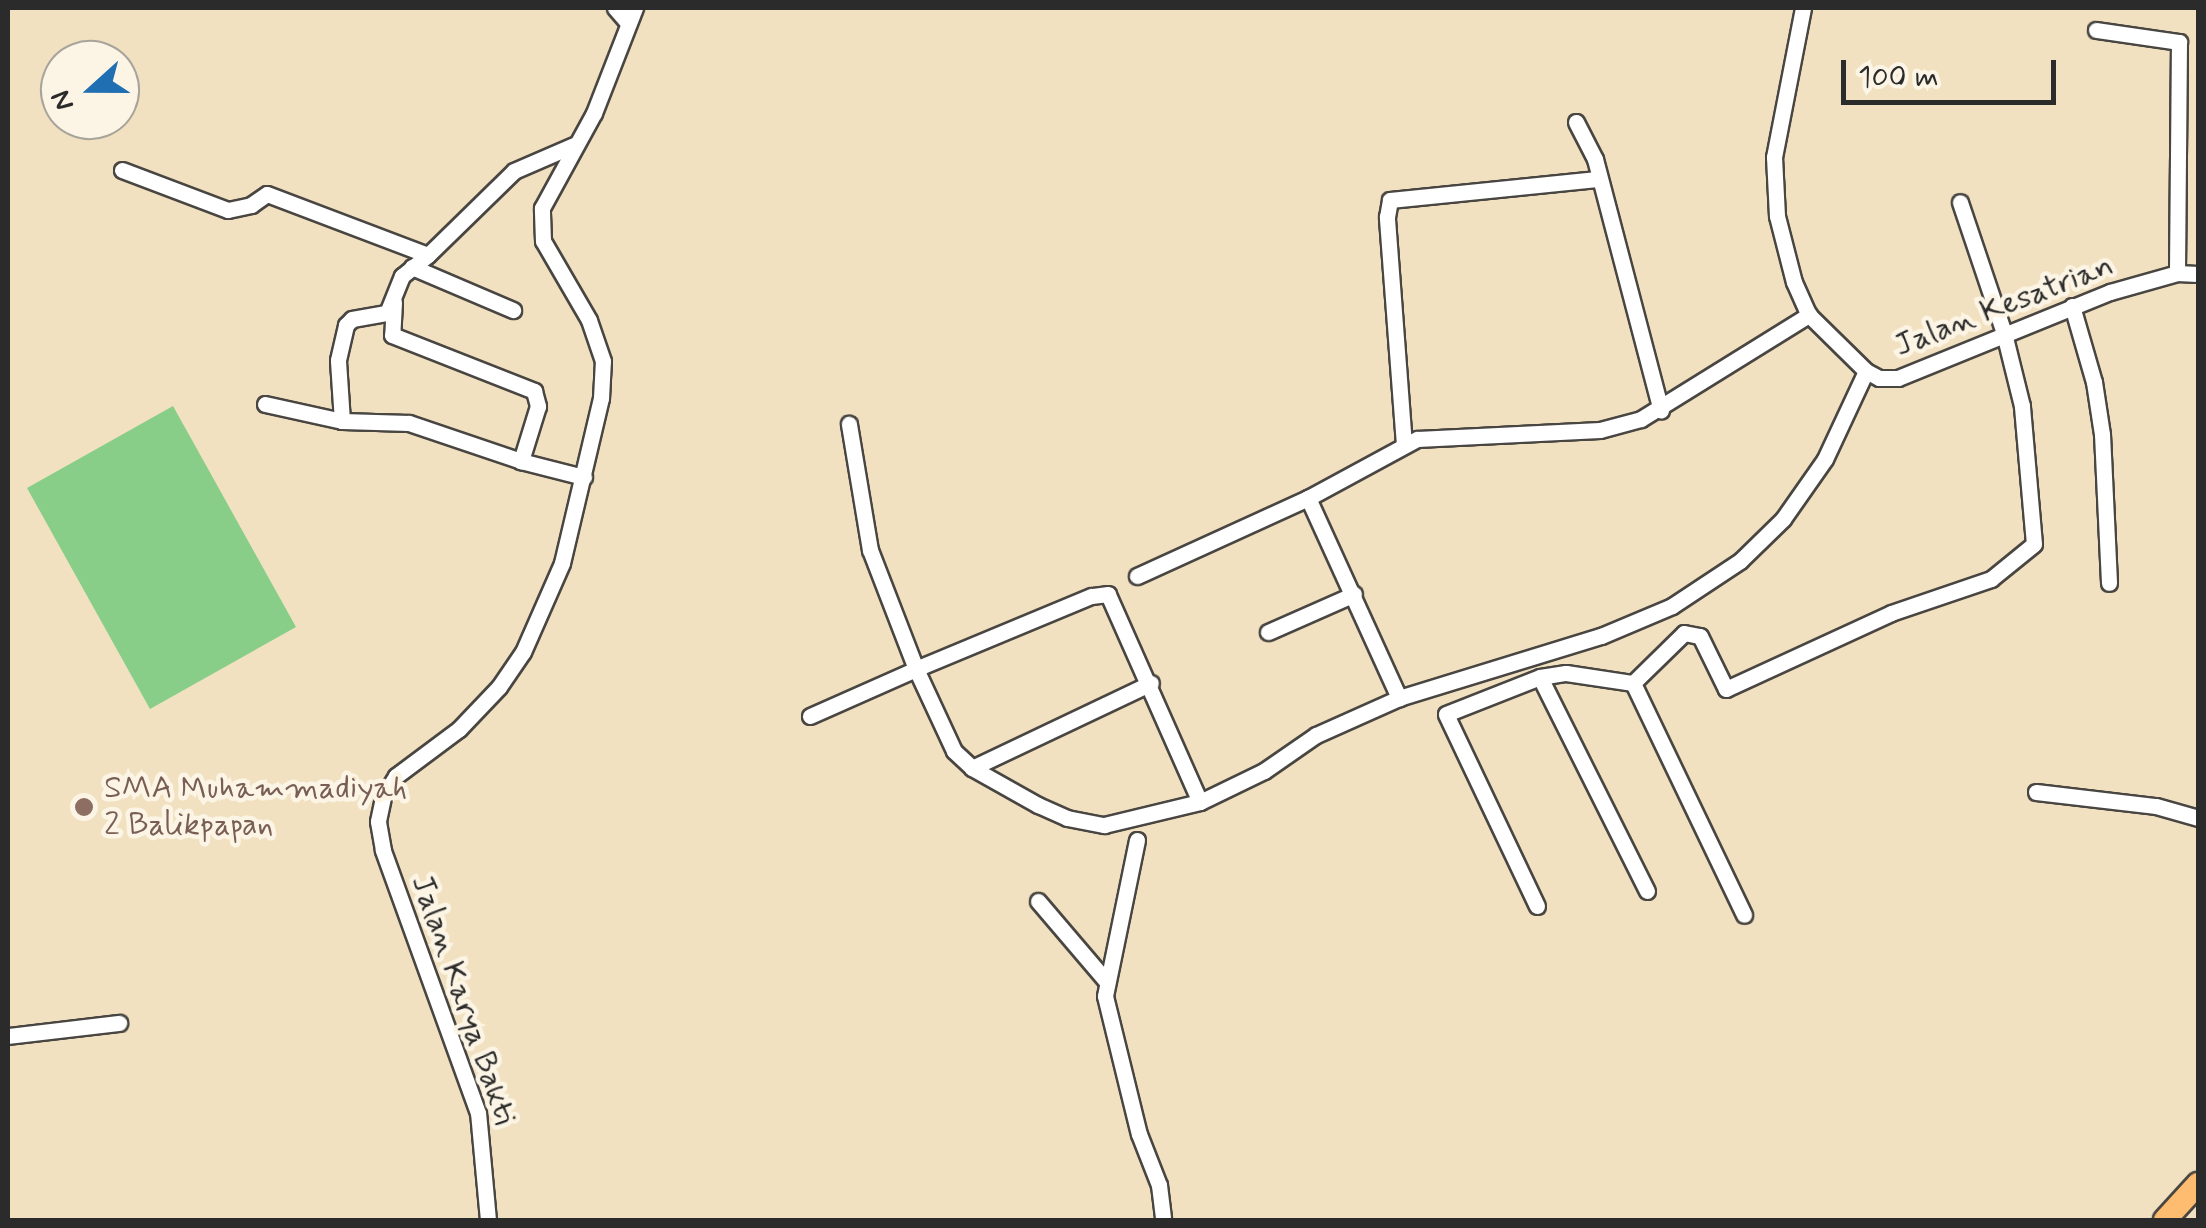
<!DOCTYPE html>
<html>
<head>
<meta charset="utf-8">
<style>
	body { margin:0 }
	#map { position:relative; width:2206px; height:1228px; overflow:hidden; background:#f1e1c1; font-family:Mynerve,sans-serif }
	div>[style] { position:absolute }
	.green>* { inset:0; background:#89ce88 }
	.roads { filter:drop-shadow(2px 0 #494642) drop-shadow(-2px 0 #494642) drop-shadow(0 2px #494642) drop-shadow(0 -2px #494642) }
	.minor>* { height:15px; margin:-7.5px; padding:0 7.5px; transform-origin:7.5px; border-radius:7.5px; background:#fff }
	.highway>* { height:22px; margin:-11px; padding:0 11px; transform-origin:11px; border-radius:11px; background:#fdbc70 }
	.dots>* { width:28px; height:28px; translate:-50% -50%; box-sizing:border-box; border:5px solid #fcf5e5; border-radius:50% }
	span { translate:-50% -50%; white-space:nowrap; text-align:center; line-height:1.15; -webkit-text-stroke:9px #fcf5e5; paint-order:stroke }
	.street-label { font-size:32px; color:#2b2b2b }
	.education-label { font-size:32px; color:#785e54 }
	.left { translate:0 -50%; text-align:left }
	.frame { position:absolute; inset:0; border:10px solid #2b2b2b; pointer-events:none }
	.north { position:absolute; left:40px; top:40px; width:100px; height:100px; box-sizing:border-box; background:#fcf5e5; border:2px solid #a8a49b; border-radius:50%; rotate:249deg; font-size:28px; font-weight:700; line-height:40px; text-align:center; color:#2b2b2b }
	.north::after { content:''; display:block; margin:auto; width:35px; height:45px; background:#1f6fb2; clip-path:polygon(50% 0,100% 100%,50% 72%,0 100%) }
	.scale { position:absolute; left:1841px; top:60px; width:215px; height:45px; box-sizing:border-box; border:5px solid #2b2b2b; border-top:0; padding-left:12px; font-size:30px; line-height:35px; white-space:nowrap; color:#2b2b2b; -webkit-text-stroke:8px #fcf5e5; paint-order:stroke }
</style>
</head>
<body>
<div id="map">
	<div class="green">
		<div style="clip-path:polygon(173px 406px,296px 627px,150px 709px,27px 488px)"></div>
	</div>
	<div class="roads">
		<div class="minor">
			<div style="left:615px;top:8px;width:20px;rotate:49deg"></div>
			<div style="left:1803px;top:8px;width:152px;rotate:101deg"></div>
			<div style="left:1774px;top:157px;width:59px;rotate:87.1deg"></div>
			<div style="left:1777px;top:216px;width:68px;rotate:75.6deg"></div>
			<div style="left:1794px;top:282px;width:36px;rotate:66deg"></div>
			<div style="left:1809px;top:315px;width:80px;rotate:44.5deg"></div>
			<div style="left:1866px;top:371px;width:15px;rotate:28deg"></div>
			<div style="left:1879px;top:378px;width:19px"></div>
			<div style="left:1898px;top:378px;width:229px;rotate:-22.1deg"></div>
			<div style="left:2110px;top:292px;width:70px;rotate:-15.8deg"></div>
			<div style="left:2177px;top:273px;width:21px;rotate:3deg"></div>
			<div style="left:2096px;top:30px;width:84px;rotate:8.2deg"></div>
			<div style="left:2179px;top:42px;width:231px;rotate:90.5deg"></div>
			<div style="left:1576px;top:122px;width:42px;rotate:62.8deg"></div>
			<div style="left:1595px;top:159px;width:260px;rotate:75.3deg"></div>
			<div style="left:122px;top:170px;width:113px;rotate:20.7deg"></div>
			<div style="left:228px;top:210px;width:24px;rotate:-12deg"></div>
			<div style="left:251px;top:205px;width:19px;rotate:-35deg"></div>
			<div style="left:267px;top:194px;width:172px;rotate:20.8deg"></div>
			<div style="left:428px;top:255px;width:120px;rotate:-44.3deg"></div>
			<div style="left:514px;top:171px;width:65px;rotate:-23.4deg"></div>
			<div style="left:412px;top:267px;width:110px;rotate:23.1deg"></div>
			<div style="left:394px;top:302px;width:33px;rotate:93deg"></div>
			<div style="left:392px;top:335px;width:153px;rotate:21.5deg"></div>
			<div style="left:534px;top:391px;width:16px;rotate:75deg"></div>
			<div style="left:538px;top:406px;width:58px;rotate:107.2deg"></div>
			<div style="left:521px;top:461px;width:65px;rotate:14.3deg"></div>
			<div style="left:2072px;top:306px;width:79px;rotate:73.9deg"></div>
			<div style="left:2094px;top:382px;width:53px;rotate:81.3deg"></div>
			<div style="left:2102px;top:434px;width:149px;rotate:87.3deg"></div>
			<div style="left:265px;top:404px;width:79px;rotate:12.4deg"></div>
			<div style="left:342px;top:421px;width:61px;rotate:-93.8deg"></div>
			<div style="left:338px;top:360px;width:36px;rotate:-77deg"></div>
			<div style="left:346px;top:325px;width:8px;rotate:-45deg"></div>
			<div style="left:352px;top:319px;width:36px;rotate:-10deg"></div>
			<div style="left:387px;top:313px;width:40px;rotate:-68deg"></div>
			<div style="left:402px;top:276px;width:33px;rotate:-39deg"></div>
			<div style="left:342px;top:421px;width:67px;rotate:1.7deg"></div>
			<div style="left:409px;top:423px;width:118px;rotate:18.7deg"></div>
			<div style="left:1404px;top:445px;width:229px;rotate:-94.3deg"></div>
			<div style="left:1387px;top:217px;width:17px;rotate:-80deg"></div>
			<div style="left:1390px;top:200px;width:208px;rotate:-5.8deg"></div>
			<div style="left:1308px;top:498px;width:220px;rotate:65.5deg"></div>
			<div style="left:1137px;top:576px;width:188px;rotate:-24.5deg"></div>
			<div style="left:1308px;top:498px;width:124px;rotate:-28.4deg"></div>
			<div style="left:1417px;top:439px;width:183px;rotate:-2.8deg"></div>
			<div style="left:1600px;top:430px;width:42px;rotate:-15deg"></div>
			<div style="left:1641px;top:419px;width:198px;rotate:-31.8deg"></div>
			<div style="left:1268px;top:632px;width:94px;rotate:-23.8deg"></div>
			<div style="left:1633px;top:683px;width:257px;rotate:64.4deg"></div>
			<div style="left:810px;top:716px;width:116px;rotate:-23.9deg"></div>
			<div style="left:916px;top:669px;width:128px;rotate:-111.1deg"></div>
			<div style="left:870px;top:550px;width:128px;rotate:-99.5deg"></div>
			<div style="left:972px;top:768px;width:198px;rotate:-25.4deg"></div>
			<div style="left:2036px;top:792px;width:121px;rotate:6.7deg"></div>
			<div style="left:2156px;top:806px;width:44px;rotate:15.9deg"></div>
			<div style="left:1200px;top:802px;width:227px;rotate:-113.9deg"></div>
			<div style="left:1108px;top:594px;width:17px;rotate:173deg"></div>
			<div style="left:1091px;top:596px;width:190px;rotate:157.4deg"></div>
			<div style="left:916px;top:669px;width:90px;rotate:65.1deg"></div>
			<div style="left:954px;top:751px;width:25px;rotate:43deg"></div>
			<div style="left:972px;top:768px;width:76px;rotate:29.3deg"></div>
			<div style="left:1038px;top:805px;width:32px;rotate:24deg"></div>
			<div style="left:1067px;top:818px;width:38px;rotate:11deg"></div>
			<div style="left:1104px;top:825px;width:99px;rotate:-13.5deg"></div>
			<div style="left:1200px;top:802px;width:71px;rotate:-25.8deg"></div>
			<div style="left:1264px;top:771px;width:63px;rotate:-34.7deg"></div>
			<div style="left:1316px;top:735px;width:91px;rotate:-24deg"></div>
			<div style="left:1399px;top:698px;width:211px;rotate:-17.1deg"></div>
			<div style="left:1601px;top:636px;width:77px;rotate:-22.9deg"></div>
			<div style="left:1672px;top:606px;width:82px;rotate:-33.5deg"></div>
			<div style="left:1740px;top:561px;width:60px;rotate:-44.3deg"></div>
			<div style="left:1783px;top:519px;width:73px;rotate:-55deg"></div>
			<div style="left:1825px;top:459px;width:97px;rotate:-65deg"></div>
			<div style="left:1137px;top:840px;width:159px;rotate:101.6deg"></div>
			<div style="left:1105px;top:996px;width:142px;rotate:76.2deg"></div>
			<div style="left:1139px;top:1134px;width:55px;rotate:68.6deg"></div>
			<div style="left:1159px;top:1185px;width:35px;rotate:83deg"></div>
			<div style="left:1647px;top:891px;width:239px;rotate:-116.6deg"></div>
			<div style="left:1540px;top:677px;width:26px;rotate:-9deg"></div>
			<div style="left:1566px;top:673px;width:68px;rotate:8.5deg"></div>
			<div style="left:1633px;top:683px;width:71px;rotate:-44.4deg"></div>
			<div style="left:1684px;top:633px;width:16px;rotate:11deg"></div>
			<div style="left:1700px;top:636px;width:59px;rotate:63.9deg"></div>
			<div style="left:1726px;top:689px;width:182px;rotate:-24.7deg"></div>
			<div style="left:1891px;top:613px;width:106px;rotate:-18.8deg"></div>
			<div style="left:1991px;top:579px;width:55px;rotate:-39.1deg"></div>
			<div style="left:2034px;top:544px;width:139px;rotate:-95deg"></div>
			<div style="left:2022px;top:406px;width:75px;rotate:-103.9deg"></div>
			<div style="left:2004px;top:333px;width:138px;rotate:-108.6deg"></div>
			<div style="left:1038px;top:901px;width:105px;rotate:49.6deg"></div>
			<div style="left:1537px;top:906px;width:212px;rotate:-115.4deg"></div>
			<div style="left:1446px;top:714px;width:101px;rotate:-21.5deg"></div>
			<div style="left:8px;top:1036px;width:112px;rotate:-6.7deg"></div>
			<div style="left:488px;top:1220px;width:107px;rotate:-95.3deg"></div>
			<div style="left:478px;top:1113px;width:280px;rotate:-109.9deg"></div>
			<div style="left:383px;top:850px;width:29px;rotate:-100deg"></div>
			<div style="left:378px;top:821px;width:25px;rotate:-78deg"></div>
			<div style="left:383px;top:797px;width:25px;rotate:-58deg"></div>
			<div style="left:396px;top:776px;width:79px;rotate:-36.7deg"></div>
			<div style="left:459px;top:729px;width:58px;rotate:-46.4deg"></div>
			<div style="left:499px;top:687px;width:42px;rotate:-55.6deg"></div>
			<div style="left:523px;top:652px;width:97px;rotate:-66.3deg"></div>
			<div style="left:562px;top:563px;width:170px;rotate:-76.7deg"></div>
			<div style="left:601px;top:398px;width:37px;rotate:-87deg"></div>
			<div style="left:603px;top:361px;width:43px;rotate:-108.9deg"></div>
			<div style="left:589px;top:320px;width:91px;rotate:-120.2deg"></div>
			<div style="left:543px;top:241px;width:33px;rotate:-92deg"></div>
			<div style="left:542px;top:208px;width:108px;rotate:-61.3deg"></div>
			<div style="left:594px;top:113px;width:113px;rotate:-68.7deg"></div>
		</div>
		<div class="highway">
			<div style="left:2165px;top:1220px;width:49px;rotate:-47.5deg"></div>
		</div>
	</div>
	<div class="dots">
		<div style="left:84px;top:807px;background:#8d6e63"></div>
	</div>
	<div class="street-label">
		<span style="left:2004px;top:306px;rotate:-21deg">Jalan Kesatrian</span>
		<span style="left:463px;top:1000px;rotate:71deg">Jalan Karya Bakti</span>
	</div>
	<div class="education-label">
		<span class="left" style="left:104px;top:807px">SMA Muhammadiyah<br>2 Balikpapan</span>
	</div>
	<div class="frame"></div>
	<div class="north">N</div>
	<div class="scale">100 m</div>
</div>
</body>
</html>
